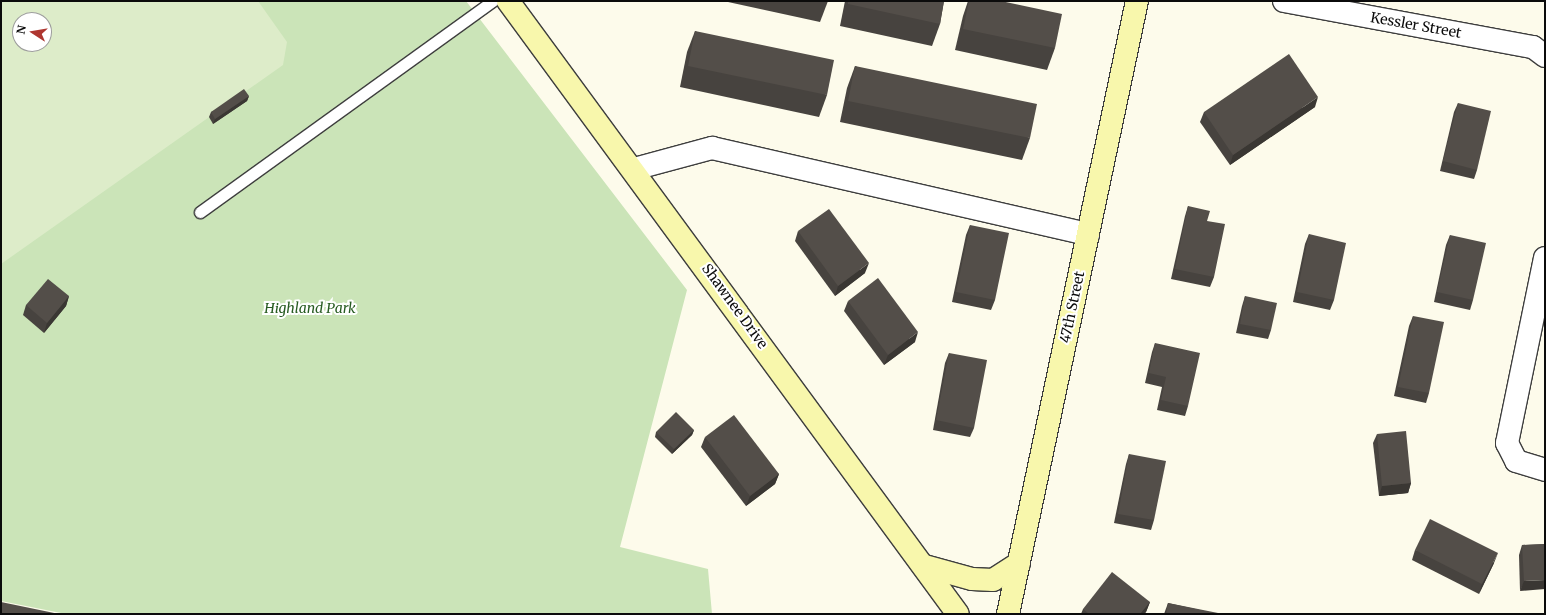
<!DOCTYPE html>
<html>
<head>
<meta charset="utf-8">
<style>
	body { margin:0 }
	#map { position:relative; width:1546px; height:615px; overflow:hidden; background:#fdfbeb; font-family:Merriweather,serif }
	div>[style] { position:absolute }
	.green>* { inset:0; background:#cbe4b8 }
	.pitch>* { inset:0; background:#ddecc9 }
	.roads { filter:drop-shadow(1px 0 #3e3e3e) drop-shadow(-1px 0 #3e3e3e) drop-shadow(0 1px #3e3e3e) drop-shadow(0 -1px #3e3e3e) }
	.lane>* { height:11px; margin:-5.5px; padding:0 5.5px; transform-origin:5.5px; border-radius:5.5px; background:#fff }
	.street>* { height:22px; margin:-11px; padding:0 11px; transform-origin:11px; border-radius:11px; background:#fff }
	.secondary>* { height:22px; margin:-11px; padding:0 11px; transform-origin:11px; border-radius:11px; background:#f8f7ac }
	.wall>* { inset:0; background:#47433f }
	.shaded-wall>* { inset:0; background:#3a3733 }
	.building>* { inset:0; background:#534e49 }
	span { translate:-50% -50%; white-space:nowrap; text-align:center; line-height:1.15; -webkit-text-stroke:4px #fff; paint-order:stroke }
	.street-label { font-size:14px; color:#0b0b0b }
	.park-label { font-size:14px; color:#285c22; font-style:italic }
	.frame { position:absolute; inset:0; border:2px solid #0b0b0b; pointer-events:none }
	.north { position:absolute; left:12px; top:12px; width:40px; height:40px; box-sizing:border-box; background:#fff; border:1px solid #9d9d9d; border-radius:50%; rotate:282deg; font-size:11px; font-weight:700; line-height:16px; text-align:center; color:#0b0b0b }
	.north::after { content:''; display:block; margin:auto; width:14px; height:18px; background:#ae3630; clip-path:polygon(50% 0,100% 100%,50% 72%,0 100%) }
</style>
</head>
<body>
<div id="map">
	<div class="green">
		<div style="clip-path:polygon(evenodd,1px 1px,466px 1px,687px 290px,620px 547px,708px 569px,712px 614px,66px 614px,1px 601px,1px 1px,20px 20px,44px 20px,44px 44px,20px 44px,20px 20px)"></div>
	</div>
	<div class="pitch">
		<div style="clip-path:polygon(evenodd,1px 1px,258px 1px,287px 42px,283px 65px,1px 264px,1px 1px,20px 20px,44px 20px,44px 44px,20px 44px,20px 20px)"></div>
	</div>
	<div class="roads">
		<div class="lane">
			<div style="left:200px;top:212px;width:361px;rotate:-35.8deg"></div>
		</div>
		<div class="street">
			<div style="left:1284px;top:1px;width:253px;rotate:10.5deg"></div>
			<div style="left:1533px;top:47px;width:15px;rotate:37deg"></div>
			<div style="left:634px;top:169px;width:81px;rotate:-15.1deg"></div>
			<div style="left:712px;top:148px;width:386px;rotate:12.9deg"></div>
			<div style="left:1545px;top:258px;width:189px;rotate:101.6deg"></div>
			<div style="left:1507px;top:443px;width:20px;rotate:63deg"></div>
			<div style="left:1516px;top:461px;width:30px;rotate:17deg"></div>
		</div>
		<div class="secondary">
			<div style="left:508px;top:1px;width:760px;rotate:53.72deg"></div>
			<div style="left:925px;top:566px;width:49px;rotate:15.5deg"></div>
			<div style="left:972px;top:579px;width:21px;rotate:3deg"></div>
			<div style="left:993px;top:580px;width:31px;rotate:-33deg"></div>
			<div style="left:1008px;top:614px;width:626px;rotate:-78.12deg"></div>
		</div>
	</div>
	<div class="wall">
		<div style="clip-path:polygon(729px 1px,828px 1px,820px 22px,728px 2px)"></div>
		<div style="clip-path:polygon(845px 1px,944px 1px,940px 24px,932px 46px,840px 26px)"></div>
		<div style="clip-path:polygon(968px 1px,1001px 1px,1055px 48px,1047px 70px,955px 50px,963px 16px)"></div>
		<div style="clip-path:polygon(695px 31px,827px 95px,819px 117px,680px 87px,687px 52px)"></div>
		<div style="clip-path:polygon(855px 66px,1030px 138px,1022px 160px,840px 122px,847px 88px)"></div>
		<div style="clip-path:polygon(249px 96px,247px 101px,213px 124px,209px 117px,211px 112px)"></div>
		<div style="clip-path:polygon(1458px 103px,1477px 170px,1474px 179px,1440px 171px,1454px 112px)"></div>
		<div style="clip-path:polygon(1315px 107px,1230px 165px,1200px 122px,1204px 112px)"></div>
		<div style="clip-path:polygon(1188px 206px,1207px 221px,1214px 277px,1210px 287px,1171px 279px,1185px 216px)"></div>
		<div style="clip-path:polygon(970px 225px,995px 300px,991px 310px,952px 302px,966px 235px)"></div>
		<div style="clip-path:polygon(798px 231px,865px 273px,835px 296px,795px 241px)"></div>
		<div style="clip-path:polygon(1309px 234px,1334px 300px,1330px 310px,1293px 302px,1305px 244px)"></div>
		<div style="clip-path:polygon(1450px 235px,1473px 300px,1470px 310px,1434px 302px,1446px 245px)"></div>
		<div style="clip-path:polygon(69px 296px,66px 306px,44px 333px,23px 315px,26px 305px)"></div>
		<div style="clip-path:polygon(1245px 296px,1271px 330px,1268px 339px,1236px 333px,1242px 306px)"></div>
		<div style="clip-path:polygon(848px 301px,915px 342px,884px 365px,844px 311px)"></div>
		<div style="clip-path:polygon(1413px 316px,1429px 393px,1426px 403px,1394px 396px,1409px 326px)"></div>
		<div style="clip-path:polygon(1155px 343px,1188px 406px,1185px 416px,1157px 410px,1162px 387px,1145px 383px,1152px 352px)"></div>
		<div style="clip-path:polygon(949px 353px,974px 428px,970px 437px,933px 430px,945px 363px)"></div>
		<div style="clip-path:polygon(694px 430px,692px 435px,672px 454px,655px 437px,656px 432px)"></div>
		<div style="clip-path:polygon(1377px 434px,1411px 483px,1408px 493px,1379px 496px,1373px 443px)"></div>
		<div style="clip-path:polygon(705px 437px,779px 474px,775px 484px,746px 506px,701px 447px)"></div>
		<div style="clip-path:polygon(1129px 454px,1154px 520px,1151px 530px,1114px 523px,1126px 464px)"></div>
		<div style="clip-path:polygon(1545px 544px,1520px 591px,1519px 555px,1522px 545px)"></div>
		<div style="clip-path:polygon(1415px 550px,1494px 563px,1479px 594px,1412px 560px)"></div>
		<div style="clip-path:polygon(1150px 602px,1146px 612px,1144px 614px,1081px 614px,1083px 609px)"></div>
		<div style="clip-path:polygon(1168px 603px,1218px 614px,1164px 614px)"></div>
	</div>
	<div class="shaded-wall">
		<div style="clip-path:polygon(249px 96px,247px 101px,213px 124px,215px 119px)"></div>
		<div style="clip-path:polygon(1318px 97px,1315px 107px,1230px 165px,1233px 155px)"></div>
		<div style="clip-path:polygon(869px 263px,865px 273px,835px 296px,838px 286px)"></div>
		<div style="clip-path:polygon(69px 296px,66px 306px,44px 333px,47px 323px)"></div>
		<div style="clip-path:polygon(918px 332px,915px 342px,884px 365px,888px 355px)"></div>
		<div style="clip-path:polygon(694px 430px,692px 435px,672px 454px,674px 449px)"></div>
		<div style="clip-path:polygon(779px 474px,775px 484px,746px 506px,750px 496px)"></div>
		<div style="clip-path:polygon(1411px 483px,1408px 493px,1379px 496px,1382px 486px)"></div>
		<div style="clip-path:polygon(1498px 553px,1494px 563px,1479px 594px,1482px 584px)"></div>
		<div style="clip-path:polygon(1545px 580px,1545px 589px,1520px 591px,1524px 581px)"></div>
		<div style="clip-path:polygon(1150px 602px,1146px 612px,1144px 614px,1140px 614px)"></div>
	</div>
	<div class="building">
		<div style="clip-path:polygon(848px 1px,944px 1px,940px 24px,848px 4px)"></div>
		<div style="clip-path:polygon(969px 1px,1001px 1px,1062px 14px,1055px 48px,963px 29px)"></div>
		<div style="clip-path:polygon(695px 31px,834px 60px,827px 95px,688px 66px)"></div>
		<div style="clip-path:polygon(1289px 54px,1318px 97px,1233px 155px,1204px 112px)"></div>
		<div style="clip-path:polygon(855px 66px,1037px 104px,1030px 138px,848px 101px)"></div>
		<div style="clip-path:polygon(244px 89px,249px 96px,215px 119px,211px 112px)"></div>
		<div style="clip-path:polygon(1458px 103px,1491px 111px,1477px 170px,1443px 161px)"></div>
		<div style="clip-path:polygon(1188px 206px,1210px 211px,1207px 221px,1225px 224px,1214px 277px,1175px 269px)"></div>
		<div style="clip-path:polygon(829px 209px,869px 263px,838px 286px,798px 231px)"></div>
		<div style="clip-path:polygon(970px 225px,1009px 233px,995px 300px,956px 292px)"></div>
		<div style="clip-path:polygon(1309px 234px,1346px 243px,1334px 300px,1297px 292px)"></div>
		<div style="clip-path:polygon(1450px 235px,1486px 243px,1473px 300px,1437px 292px)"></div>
		<div style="clip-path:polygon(878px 278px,918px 332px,888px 355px,848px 301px)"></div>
		<div style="clip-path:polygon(48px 279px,69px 296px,47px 323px,26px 305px)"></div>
		<div style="clip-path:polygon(1245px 296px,1277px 303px,1271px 330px,1240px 324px)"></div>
		<div style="clip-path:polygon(1413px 316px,1444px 322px,1429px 393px,1398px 387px)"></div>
		<div style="clip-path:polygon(1155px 343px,1200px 353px,1188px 406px,1161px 400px,1166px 377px,1149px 373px)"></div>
		<div style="clip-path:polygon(949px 353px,987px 360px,974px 428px,936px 420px)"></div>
		<div style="clip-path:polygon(676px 412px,694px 430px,674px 449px,656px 432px)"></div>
		<div style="clip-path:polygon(734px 415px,779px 474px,750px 496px,705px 437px)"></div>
		<div style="clip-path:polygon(1406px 431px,1411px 483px,1382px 486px,1377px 434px)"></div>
		<div style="clip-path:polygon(1129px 454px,1166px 461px,1154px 520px,1118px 514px)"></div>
		<div style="clip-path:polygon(1430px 519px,1498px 553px,1482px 584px,1415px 550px)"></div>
		<div style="clip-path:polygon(1545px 544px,1545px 580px,1524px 581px,1522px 545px)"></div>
		<div style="clip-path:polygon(1112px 572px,1150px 602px,1140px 614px,1089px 614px,1083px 609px)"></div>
		<div style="clip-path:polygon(1px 602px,59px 614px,1px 614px)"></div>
		<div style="clip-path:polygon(1168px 603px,1218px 613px,1218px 614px,1166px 614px)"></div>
	</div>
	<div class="street-label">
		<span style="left:1416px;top:25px;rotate:10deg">Kessler Street</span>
		<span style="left:735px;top:306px;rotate:54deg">Shawnee Drive</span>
		<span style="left:1072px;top:307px;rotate:-78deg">47th Street</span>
	</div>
	<div class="park-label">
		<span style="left:310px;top:308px">Highland Park</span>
	</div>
	<div class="frame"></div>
	<div class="north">N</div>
</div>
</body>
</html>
